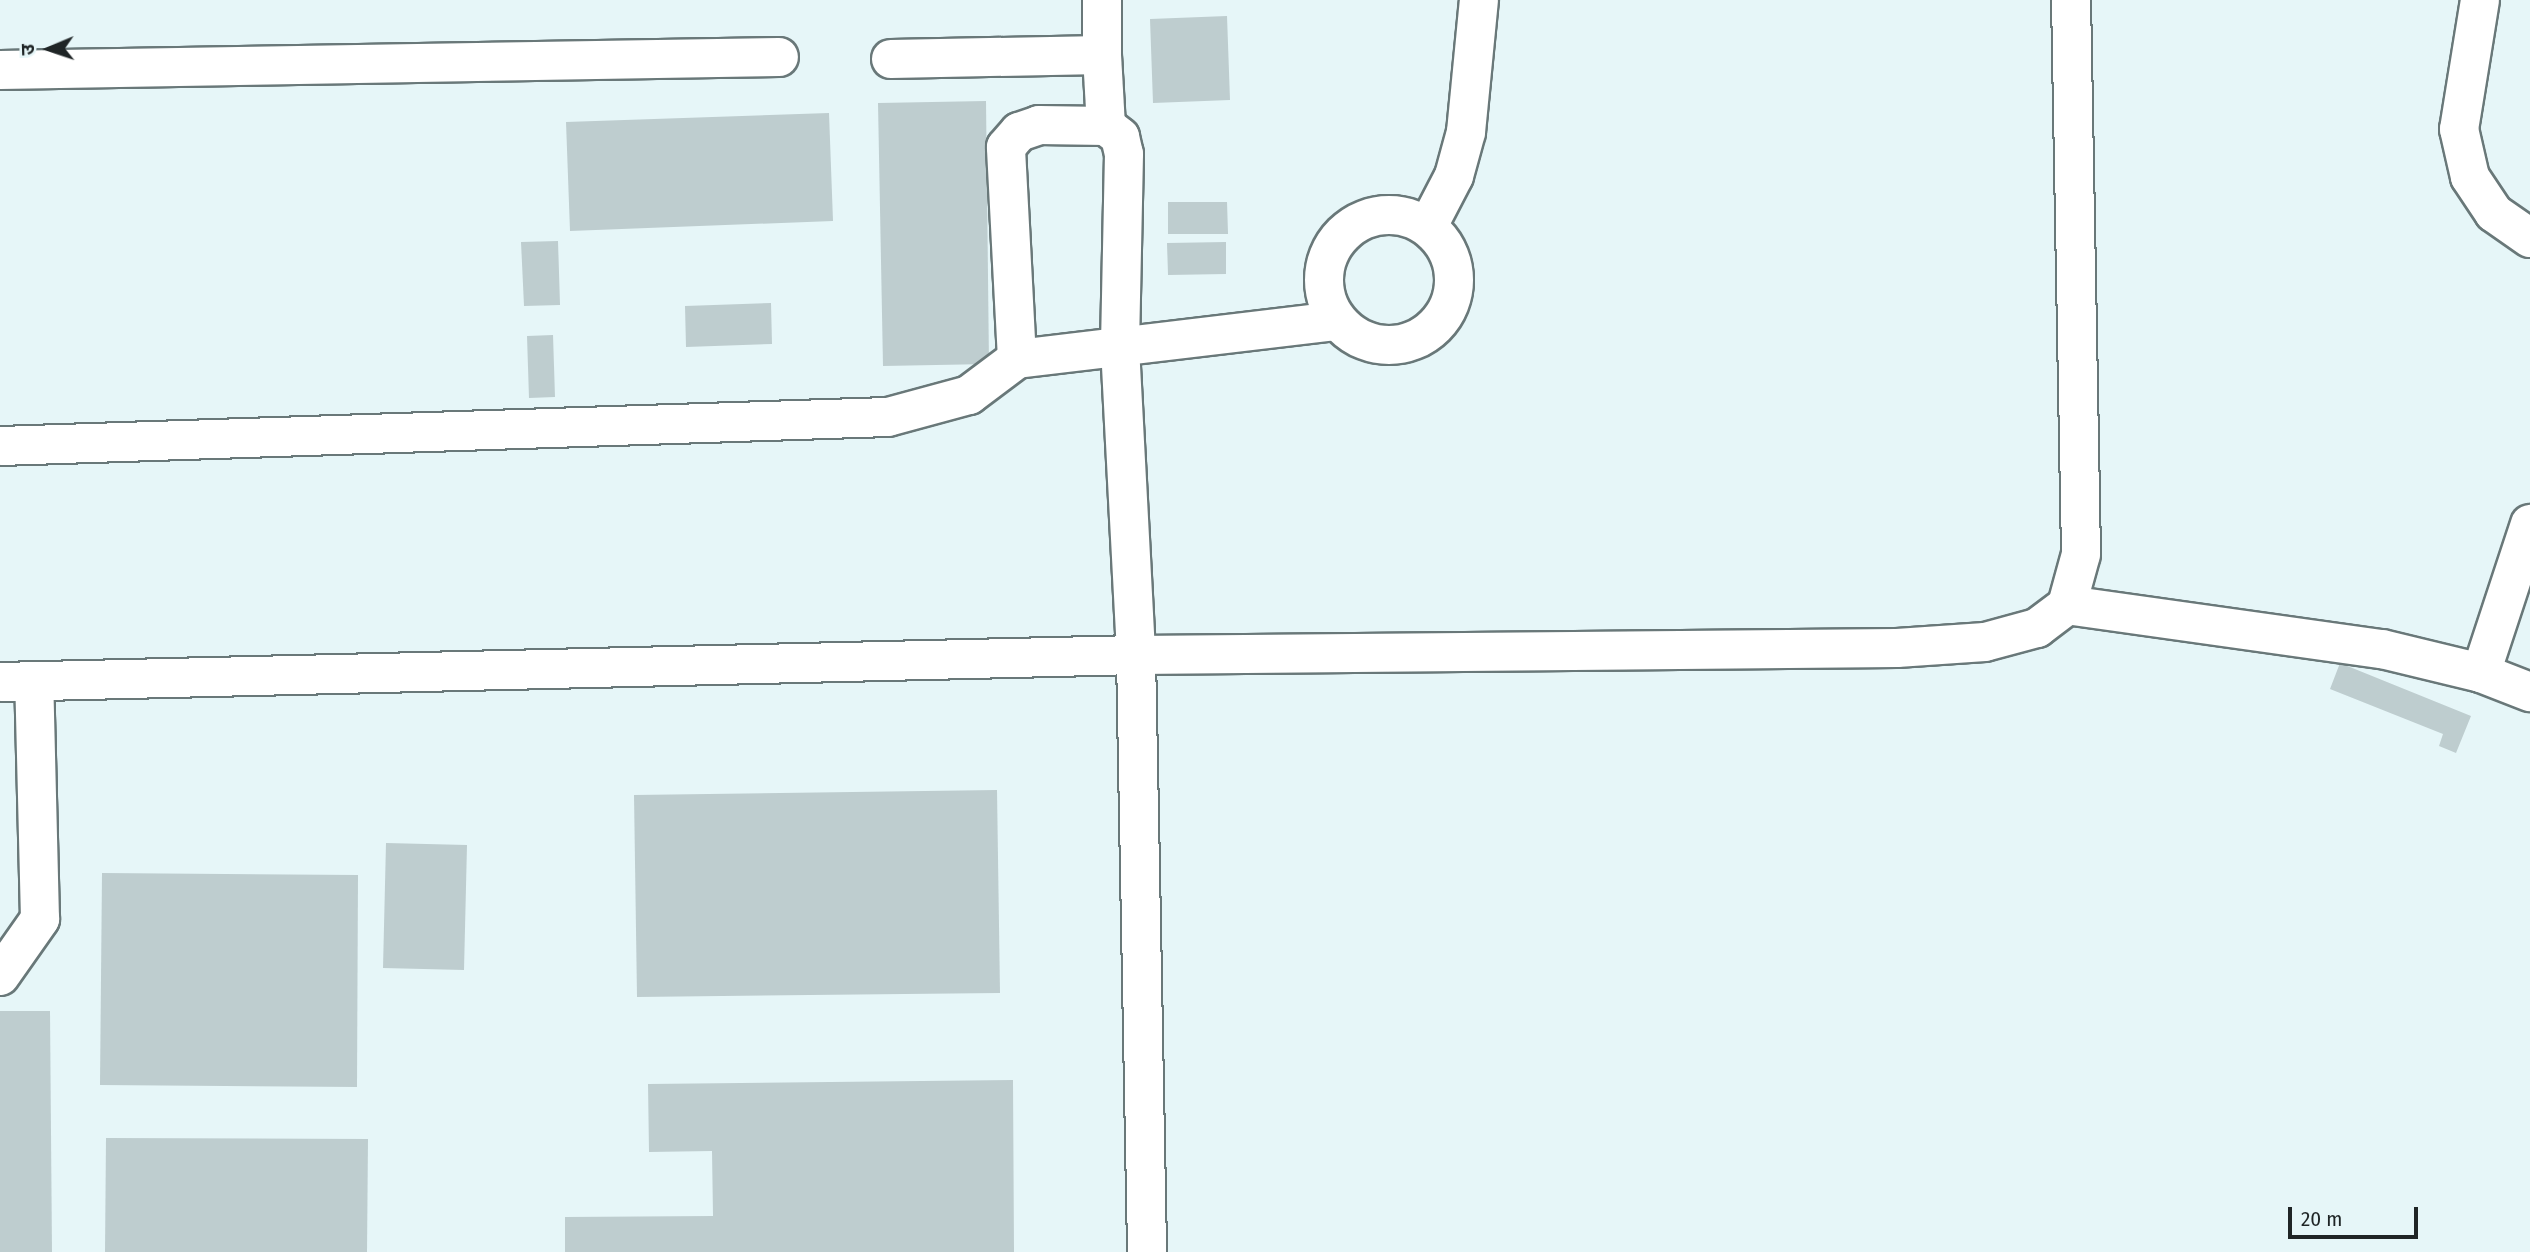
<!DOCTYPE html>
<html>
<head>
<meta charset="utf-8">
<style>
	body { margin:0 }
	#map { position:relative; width:2530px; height:1252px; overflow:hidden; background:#e6f6f8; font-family:"Fira Sans Condensed","Noto Sans Devanagari",sans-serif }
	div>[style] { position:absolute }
	.building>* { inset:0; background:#becdcf }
	.roads { filter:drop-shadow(2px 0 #697879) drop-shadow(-2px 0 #697879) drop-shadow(0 2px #697879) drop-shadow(0 -2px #697879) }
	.minor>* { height:38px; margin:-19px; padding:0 19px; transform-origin:19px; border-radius:19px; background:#fff }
	.minor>.ring { margin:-19px; padding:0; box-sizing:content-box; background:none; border:38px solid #fff; border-radius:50% }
	span { translate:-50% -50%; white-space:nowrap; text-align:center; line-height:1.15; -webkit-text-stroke:5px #e6f6f8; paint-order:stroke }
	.north { position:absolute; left:14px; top:14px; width:70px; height:70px; -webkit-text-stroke:5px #e6f6f8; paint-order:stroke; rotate:268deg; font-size:19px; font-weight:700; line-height:28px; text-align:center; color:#1f2526 }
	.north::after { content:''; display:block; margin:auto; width:24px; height:32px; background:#1f2526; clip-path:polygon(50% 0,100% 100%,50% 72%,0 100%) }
	.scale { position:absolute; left:2288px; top:1207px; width:130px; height:32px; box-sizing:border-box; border:4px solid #1f2526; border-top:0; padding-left:9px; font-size:21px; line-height:24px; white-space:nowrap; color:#1f2526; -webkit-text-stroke:5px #e6f6f8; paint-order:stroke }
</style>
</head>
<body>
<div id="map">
	<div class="building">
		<div style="clip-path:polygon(1227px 16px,1230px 100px,1153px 103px,1150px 19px)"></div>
		<div style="clip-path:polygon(986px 101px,989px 364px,883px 366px,878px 103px)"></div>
		<div style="clip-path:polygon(829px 113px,833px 221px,570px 231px,566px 122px)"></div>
		<div style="clip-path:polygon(1168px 202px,1227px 202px,1228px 234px,1168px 234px)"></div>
		<div style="clip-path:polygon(558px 241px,560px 305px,524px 306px,521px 242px)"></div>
		<div style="clip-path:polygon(1226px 242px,1226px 274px,1168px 275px,1167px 243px)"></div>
		<div style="clip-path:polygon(771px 303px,772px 344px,686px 347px,685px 306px)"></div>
		<div style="clip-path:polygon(553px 335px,555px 397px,529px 398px,527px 336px)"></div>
		<div style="clip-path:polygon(2340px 663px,2471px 716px,2456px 753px,2439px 746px,2443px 734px,2330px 689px)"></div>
		<div style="clip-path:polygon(997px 790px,1000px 993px,637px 997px,634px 795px)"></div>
		<div style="clip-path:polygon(386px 843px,467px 845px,464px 970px,383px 968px)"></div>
		<div style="clip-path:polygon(102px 873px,358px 875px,357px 1087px,100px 1085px)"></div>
		<div style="clip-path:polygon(0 1011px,50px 1011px,52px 1252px,0 1252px)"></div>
		<div style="clip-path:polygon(1013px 1080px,1014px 1252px,565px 1252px,565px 1217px,713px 1216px,712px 1151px,649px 1152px,648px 1084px)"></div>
		<div style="clip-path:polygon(106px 1138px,368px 1139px,367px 1252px,105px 1252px)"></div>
	</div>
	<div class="roads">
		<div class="minor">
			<div style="left:2480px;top:0;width:131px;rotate:99.2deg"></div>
			<div style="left:2459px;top:129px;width:49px;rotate:77.1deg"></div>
			<div style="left:2470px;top:177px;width:43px;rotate:56.3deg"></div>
			<div style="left:2494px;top:213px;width:44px;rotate:34.8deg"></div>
			<div style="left:1102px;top:55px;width:71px;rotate:86.8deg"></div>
			<div style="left:891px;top:59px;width:211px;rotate:-1.1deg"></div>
			<div style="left:1102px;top:55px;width:55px;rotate:-90deg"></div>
			<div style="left:0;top:70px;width:779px;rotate:-0.96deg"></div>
			<div class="ring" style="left:1324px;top:215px;width:92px;height:92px"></div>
			<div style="left:1428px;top:226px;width:56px;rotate:-62.5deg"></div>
			<div style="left:1454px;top:176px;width:46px;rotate:-74.7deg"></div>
			<div style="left:1466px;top:132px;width:133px;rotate:-84.4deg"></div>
			<div style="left:1017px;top:359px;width:212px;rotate:-93deg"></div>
			<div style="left:1006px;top:147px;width:20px;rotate:-49deg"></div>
			<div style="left:1019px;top:132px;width:21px;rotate:-19deg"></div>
			<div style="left:1039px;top:125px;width:67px;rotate:0.9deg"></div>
			<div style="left:1106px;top:126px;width:18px;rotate:38deg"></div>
			<div style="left:1120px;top:137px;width:17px;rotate:77deg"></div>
			<div style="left:1124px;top:154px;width:193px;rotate:91.2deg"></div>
			<div style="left:1120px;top:347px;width:308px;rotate:87deg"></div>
			<div style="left:1136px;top:655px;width:597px;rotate:88.94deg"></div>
			<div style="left:0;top:446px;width:888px;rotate:-1.87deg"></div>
			<div style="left:888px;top:417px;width:84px;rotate:-15.2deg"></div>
			<div style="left:969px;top:395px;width:60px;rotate:-36.9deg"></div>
			<div style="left:1017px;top:359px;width:322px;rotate:-6.8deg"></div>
			<div style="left:2067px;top:605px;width:318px;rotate:8deg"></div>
			<div style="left:2382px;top:649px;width:102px;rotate:13.6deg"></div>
			<div style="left:2481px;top:673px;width:53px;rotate:21.2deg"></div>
			<div style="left:2481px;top:673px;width:157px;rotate:-71.8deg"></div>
			<div style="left:0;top:682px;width:1136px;rotate:-1.36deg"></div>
			<div style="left:1136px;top:655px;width:761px;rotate:-0.53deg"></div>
			<div style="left:1897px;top:648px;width:88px;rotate:-3.9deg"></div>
			<div style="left:1985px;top:642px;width:54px;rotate:-15.1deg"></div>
			<div style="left:2037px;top:628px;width:38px;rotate:-37deg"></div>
			<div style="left:2067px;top:605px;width:53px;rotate:-74.6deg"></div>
			<div style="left:2081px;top:554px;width:554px;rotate:-91.03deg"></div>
			<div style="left:0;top:976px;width:70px;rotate:-54.9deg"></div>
			<div style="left:40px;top:919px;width:238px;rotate:-91.4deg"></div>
		</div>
	</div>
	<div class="north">उ</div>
	<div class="scale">20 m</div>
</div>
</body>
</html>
